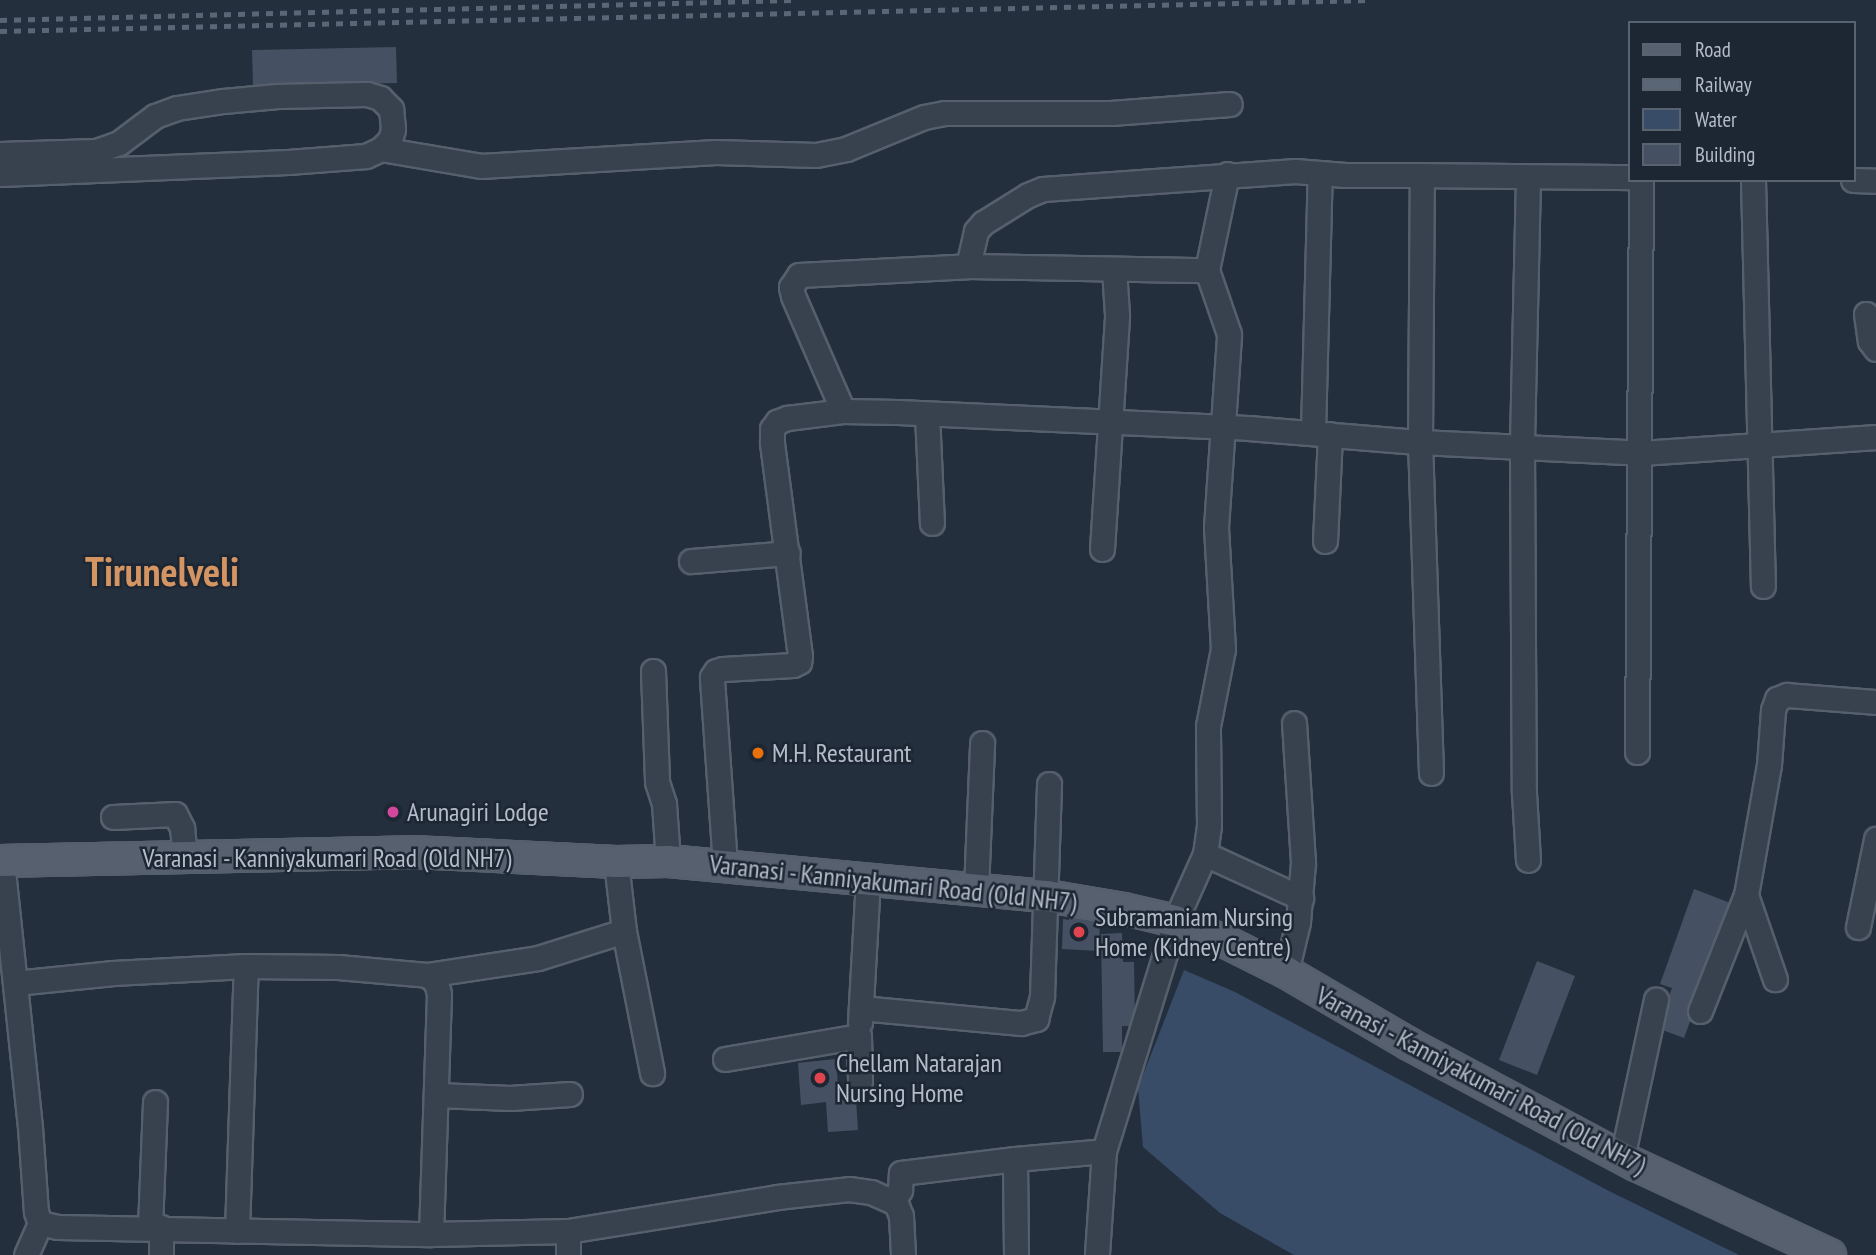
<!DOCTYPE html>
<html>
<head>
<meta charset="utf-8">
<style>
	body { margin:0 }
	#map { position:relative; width:1876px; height:1255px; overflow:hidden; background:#242f3e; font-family:"PT Sans Narrow",sans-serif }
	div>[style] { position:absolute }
	.water>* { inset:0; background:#394c67 }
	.building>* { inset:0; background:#455162 }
	.roads { filter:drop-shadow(2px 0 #565f6c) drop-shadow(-2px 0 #565f6c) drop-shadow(0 2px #565f6c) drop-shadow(0 -2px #565f6c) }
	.minor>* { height:23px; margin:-11.5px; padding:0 11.5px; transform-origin:11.5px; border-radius:11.5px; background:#38414e }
	.major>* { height:30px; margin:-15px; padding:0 15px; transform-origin:15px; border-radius:15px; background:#56606e }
	.rail>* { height:5px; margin-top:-2.5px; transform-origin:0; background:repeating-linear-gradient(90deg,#5a6575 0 7px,transparent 0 14px) }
	.dots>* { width:19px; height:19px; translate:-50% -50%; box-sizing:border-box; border:4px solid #1d2633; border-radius:50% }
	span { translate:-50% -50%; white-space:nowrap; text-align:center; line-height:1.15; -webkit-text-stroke:5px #1d2633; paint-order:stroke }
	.poi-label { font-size:26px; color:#b4bcc9 }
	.left { translate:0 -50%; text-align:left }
	.street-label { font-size:26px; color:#b4bcc9 }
	.town-label { font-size:40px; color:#d59563; font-weight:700 }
	.legend { position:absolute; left:1628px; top:21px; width:228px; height:161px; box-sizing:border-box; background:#1d2633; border:2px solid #59626f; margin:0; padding:9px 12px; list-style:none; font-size:21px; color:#b4bcc9 }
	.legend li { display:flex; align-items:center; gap:14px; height:35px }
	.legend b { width:35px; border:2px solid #59626f }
</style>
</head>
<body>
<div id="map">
	<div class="water">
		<div style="clip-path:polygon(1184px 970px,1235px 992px,1607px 1190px,1739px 1255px,1294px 1255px,1220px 1213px,1143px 1147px,1138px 1088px)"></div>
	</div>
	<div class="building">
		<div style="clip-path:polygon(396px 47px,397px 83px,253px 86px,252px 50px)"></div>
		<div style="clip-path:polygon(1694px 889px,1733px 904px,1684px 1038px,1657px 1028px,1672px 988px,1660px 984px)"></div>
		<div style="clip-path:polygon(1070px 910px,1086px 910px,1085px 920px,1100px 921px,1099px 951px,1062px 949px,1063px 919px,1069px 920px)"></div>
		<div style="clip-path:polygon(1122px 933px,1123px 962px,1134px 962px,1135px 1026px,1122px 1026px,1122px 1052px,1103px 1052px,1101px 934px)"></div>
		<div style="clip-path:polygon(1537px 961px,1575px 976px,1537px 1075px,1499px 1060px)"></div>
		<div style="clip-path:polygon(836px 1059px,839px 1100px,856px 1099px,858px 1130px,828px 1132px,826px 1102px,801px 1105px,798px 1063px)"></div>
	</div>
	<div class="roads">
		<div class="minor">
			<div style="left:381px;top:149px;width:101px;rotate:9.6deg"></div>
			<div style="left:481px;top:166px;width:235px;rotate:-3.4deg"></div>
			<div style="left:716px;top:152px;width:100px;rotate:1.7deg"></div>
			<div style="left:816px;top:155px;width:31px;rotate:-11deg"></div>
			<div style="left:846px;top:149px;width:84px;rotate:-22.3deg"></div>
			<div style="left:924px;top:117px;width:21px;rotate:-11deg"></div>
			<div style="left:945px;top:113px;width:166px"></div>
			<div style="left:1111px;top:113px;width:119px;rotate:-4.3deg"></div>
			<div style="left:0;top:154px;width:96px;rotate:-1.8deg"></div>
			<div style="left:96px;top:151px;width:24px;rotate:-19deg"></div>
			<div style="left:119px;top:143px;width:45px;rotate:-36.9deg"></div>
			<div style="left:155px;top:116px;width:23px;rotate:-20deg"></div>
			<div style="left:177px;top:108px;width:47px;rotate:-8.7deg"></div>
			<div style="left:223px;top:101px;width:55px;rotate:-5.2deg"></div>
			<div style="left:278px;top:96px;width:89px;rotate:-1.3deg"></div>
			<div style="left:367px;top:94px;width:14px;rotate:17deg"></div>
			<div style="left:380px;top:98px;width:16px;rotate:45deg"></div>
			<div style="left:391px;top:109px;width:20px;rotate:84deg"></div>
			<div style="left:393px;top:129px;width:11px;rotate:105deg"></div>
			<div style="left:390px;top:140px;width:13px;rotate:135deg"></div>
			<div style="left:381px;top:149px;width:17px;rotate:155deg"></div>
			<div style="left:366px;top:156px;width:78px;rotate:175.6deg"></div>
			<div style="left:288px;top:162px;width:288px;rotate:177.6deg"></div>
			<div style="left:1528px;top:178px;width:268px;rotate:91.3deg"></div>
			<div style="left:1522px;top:446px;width:347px;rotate:89.7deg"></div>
			<div style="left:1524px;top:793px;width:67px;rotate:86.6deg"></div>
			<div style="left:1753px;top:180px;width:406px;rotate:88.6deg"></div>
			<div style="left:1853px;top:180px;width:23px;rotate:2deg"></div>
			<div style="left:968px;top:266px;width:36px;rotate:-77deg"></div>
			<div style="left:976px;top:231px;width:11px;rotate:-49deg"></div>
			<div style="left:983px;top:223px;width:53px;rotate:-31.9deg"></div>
			<div style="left:1028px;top:195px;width:16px;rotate:-22deg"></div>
			<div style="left:1043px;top:189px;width:253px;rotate:-4.1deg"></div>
			<div style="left:1295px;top:171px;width:50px;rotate:4.6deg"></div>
			<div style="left:1345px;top:175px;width:77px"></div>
			<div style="left:1866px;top:314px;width:27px;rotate:82deg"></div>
			<div style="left:1870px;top:341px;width:10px;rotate:53deg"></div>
			<div style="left:843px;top:411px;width:125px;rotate:-113.5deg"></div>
			<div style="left:793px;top:296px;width:9px;rotate:-103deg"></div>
			<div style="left:791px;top:287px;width:14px;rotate:-56deg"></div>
			<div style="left:799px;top:275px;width:169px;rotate:-3deg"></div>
			<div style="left:968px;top:266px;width:239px;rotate:1deg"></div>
			<div style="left:927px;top:414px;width:109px;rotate:87.4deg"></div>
			<div style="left:1313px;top:432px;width:259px;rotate:-88.5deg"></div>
			<div style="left:1325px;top:541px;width:107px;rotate:-87.3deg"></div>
			<div style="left:1102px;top:549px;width:234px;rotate:-86.3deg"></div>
			<div style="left:1117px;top:315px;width:46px;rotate:-93.7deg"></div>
			<div style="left:691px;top:561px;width:97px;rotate:-4.7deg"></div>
			<div style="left:653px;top:671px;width:111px;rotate:87.9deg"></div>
			<div style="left:657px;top:782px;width:23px;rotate:72deg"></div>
			<div style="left:664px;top:804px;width:57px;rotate:86deg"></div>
			<div style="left:1637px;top:752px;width:572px;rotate:-89.6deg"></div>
			<div style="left:1431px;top:773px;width:331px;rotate:-91.9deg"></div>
			<div style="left:1420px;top:442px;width:267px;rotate:-89.6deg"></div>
			<div style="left:1422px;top:175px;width:207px;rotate:0.6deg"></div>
			<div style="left:113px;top:817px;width:62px;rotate:-2.8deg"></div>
			<div style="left:175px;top:814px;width:16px;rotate:63deg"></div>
			<div style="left:182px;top:828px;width:29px;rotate:84deg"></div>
			<div style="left:1205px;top:854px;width:106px;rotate:24.6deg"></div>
			<div style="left:2px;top:861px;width:267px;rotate:84deg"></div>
			<div style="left:30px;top:1127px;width:85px;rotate:86deg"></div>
			<div style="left:36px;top:1212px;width:12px;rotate:70deg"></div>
			<div style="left:40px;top:1223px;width:18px;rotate:13deg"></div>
			<div style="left:58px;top:1227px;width:373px;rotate:1.1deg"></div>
			<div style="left:431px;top:1234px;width:137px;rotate:-1.3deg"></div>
			<div style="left:568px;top:1231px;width:212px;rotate:-9.2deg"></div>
			<div style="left:777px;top:1197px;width:72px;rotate:-6.3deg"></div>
			<div style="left:849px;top:1189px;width:22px;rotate:8deg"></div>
			<div style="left:871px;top:1192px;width:27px;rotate:24deg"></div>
			<div style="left:896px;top:1203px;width:14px;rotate:69deg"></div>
			<div style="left:901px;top:1216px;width:39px;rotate:87deg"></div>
			<div style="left:616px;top:862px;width:69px;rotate:83.4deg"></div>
			<div style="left:624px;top:931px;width:145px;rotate:78.8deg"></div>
			<div style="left:725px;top:865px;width:188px;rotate:-94deg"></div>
			<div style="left:712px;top:677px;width:7px;rotate:-56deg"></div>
			<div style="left:716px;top:671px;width:7px;rotate:-16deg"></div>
			<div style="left:723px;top:669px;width:70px;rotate:-3.3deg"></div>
			<div style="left:793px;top:665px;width:7px;rotate:-27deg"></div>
			<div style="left:799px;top:662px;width:6px;rotate:-81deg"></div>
			<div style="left:800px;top:656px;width:216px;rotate:-97.5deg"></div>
			<div style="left:772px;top:442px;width:13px;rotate:-90deg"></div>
			<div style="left:772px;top:429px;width:9px;rotate:-54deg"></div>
			<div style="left:777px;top:422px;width:11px;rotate:-22deg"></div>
			<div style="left:787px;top:418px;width:56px;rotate:-7.1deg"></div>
			<div style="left:843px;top:411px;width:55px;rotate:1deg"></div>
			<div style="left:898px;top:412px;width:350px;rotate:2.6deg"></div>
			<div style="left:1248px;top:428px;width:173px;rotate:4.7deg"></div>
			<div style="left:1420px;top:442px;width:221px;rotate:2.8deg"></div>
			<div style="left:1641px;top:453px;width:236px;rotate:-3.9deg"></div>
			<div style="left:976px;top:889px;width:146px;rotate:-87.6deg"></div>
			<div style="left:1746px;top:895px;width:89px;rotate:71deg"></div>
			<div style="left:1858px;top:927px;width:90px;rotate:-78.4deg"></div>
			<div style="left:1286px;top:972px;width:51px;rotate:-76.5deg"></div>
			<div style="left:1298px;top:922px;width:60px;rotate:-85.2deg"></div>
			<div style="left:1303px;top:862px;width:139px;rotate:-93.7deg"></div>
			<div style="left:427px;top:975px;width:112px;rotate:-8.7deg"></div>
			<div style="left:538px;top:958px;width:90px;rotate:-17.4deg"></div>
			<div style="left:15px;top:983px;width:99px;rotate:-5.8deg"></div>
			<div style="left:113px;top:973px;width:133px;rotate:-3deg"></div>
			<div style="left:246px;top:966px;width:92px;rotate:0.6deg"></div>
			<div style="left:338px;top:967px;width:89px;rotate:5.1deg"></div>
			<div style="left:427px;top:975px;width:11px;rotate:38deg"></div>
			<div style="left:436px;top:982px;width:12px;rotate:76deg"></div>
			<div style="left:439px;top:994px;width:240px;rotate:91.9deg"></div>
			<div style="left:861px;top:1008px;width:161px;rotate:5.4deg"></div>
			<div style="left:1021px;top:1023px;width:16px;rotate:-15deg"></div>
			<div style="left:1036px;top:1019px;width:24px;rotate:-75deg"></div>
			<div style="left:1042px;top:996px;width:212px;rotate:-88.1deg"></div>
			<div style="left:1700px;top:1011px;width:125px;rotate:-68.4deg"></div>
			<div style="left:1746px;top:895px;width:132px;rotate:-80deg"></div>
			<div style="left:1769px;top:765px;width:55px;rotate:-85.8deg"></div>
			<div style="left:1773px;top:710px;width:12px;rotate:-70deg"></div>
			<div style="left:1777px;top:699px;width:11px;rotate:-22deg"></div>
			<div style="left:1787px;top:695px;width:89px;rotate:4.5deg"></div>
			<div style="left:860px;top:1022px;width:144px;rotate:-86.8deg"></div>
			<div style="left:725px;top:1059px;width:136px;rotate:-9.7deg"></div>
			<div style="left:859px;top:1036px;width:45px;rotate:88.7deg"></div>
			<div style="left:437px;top:1095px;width:73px;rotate:2.4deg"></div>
			<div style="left:510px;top:1098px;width:60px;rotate:-3.8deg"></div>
			<div style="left:1104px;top:1151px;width:241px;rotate:-72.8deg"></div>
			<div style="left:1175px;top:921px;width:73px;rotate:-65.9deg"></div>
			<div style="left:1205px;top:854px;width:28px;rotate:-82deg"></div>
			<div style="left:1209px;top:826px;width:100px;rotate:-90.6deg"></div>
			<div style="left:1208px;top:726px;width:78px;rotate:-79deg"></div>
			<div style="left:1223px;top:649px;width:122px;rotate:-93.3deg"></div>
			<div style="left:1216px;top:527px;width:193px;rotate:-86.1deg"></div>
			<div style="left:1229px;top:334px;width:68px;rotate:-109deg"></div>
			<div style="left:1207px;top:270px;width:98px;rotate:-78.2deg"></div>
			<div style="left:1622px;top:1158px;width:162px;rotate:-77.9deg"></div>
			<div style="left:892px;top:1201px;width:14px;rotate:-54deg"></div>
			<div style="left:900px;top:1190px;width:17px;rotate:-87deg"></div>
			<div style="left:901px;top:1173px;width:115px;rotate:-7deg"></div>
			<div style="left:150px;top:1227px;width:125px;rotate:-87.7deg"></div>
			<div style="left:237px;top:1231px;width:265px;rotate:-88.1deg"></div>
			<div style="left:26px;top:1255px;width:35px;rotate:-66deg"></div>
			<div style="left:161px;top:1255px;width:28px;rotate:-90deg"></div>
			<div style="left:568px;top:1255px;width:24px;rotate:-90deg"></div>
			<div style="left:1016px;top:1255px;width:96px;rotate:-90.6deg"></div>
			<div style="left:1015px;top:1159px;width:89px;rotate:-5.1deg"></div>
			<div style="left:1104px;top:1151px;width:104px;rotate:93.9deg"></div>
		</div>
		<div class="major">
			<div style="left:0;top:861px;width:413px;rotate:-1.2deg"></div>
			<div style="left:413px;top:852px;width:203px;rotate:2.8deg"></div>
			<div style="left:616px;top:862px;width:52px;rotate:-1.1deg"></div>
			<div style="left:668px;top:861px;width:381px;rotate:5.3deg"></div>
			<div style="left:1047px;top:896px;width:78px;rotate:9.6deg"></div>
			<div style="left:1124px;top:909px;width:52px;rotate:13.2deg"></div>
			<div style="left:1175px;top:921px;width:55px;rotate:22.4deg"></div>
			<div style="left:1226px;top:942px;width:67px;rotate:26.6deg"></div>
			<div style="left:1286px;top:972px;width:143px;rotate:30.3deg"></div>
			<div style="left:1409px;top:1044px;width:257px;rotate:28.1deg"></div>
			<div style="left:1636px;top:1165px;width:214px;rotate:24.9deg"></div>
		</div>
	</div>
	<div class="rail">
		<div style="left:0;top:20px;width:795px;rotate:-1.44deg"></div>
		<div style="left:0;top:31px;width:1371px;rotate:-1.3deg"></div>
	</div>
	<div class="dots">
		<div style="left:758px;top:753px;background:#e8710a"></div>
		<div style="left:393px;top:812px;background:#d1479c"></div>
		<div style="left:1079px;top:932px;background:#e0444e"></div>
		<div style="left:820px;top:1078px;background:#e0444e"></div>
	</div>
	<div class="poi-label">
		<span class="left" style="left:772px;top:753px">M.H. Restaurant</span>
		<span class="left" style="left:407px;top:812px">Arunagiri Lodge</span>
		<span class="left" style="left:1095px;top:932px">Subramaniam Nursing<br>Home (Kidney Centre)</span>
		<span class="left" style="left:836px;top:1078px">Chellam Natarajan<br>Nursing Home</span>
	</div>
	<div class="street-label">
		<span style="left:327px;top:858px">Varanasi - Kanniyakumari Road (Old NH7)</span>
		<span style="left:893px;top:883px;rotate:6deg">Varanasi - Kanniyakumari Road (Old NH7)</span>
		<span style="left:1481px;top:1080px;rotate:28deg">Varanasi - Kanniyakumari Road (Old NH7)</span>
	</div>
	<div class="town-label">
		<span style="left:162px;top:571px">Tirunelveli</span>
	</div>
	<ul class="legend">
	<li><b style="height:9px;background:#56606e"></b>Road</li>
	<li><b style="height:9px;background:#5a6575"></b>Railway</li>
	<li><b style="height:19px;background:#394c67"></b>Water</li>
	<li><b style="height:19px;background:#455162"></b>Building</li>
	</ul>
</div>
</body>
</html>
